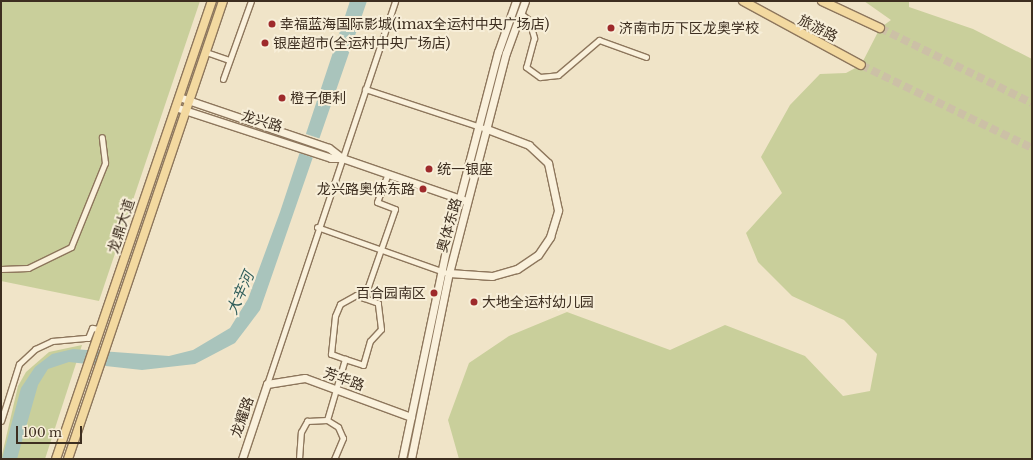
<!DOCTYPE html>
<html>
<head>
<meta charset="utf-8">
<style>
	body { margin:0 }
	#map { position:relative; width:1033px; height:460px; overflow:hidden; background:#f0e4c8; font-family:"Libre Baskerville","Noto Sans SC",serif }
	div>[style] { position:absolute }
	.green>* { inset:0; background:#c9cf9b }
	.water>* { inset:0; background:#a9c4bc }
	.pier>* { inset:0; background:#f0e4c8 }
	.primary-tunnel>* { height:8px; margin-top:-4px; transform-origin:0; background:repeating-linear-gradient(90deg,#ccc0a6 0 8px,transparent 0 12px) }
	.roads { filter:drop-shadow(1px 0 #8d765c) drop-shadow(-1px 0 #8d765c) drop-shadow(0 1px #8d765c) drop-shadow(0 -1px #8d765c) }
	.street>* { height:5px; margin:-2.5px; padding:0 2.5px; transform-origin:2.5px; border-radius:2.5px; background:#faf1dc }
	.secondary>* { height:7px; margin:-3.5px; padding:0 3.5px; transform-origin:3.5px; border-radius:3.5px; background:#faf1dc }
	.primary>* { height:8px; margin:-4px; padding:0 4px; transform-origin:4px; border-radius:4px; background:#f3d9a0 }
	.dots>* { width:11px; height:11px; translate:-50% -50%; box-sizing:border-box; border:2px solid #f7eed8; border-radius:50% }
	span { translate:-50% -50%; white-space:nowrap; text-align:center; line-height:1.15; -webkit-text-stroke:4px #f7eed8; paint-order:stroke }
	.poi-label { font-size:14px; color:#3d2e20 }
	.left { translate:0 -50%; text-align:left }
	.right { translate:-100% -50%; text-align:right }
	.street-label { font-size:14px; color:#3d2e20 }
	.water-label { font-size:15px; color:#2f5d5a; font-style:italic }
	.frame { position:absolute; inset:0; border:2px solid #3d2e20; pointer-events:none }
	.scale { position:absolute; left:16px; top:426px; width:66px; height:18px; box-sizing:border-box; border:2px solid #3d2e20; border-top:0; padding-left:5px; font-size:12px; line-height:14px; white-space:nowrap; color:#3d2e20; -webkit-text-stroke:3px #f7eed8; paint-order:stroke }
</style>
</head>
<body>
<div id="map">
	<div class="green">
		<div style="clip-path:polygon(1px 1px,200px 1px,99px 301px,1px 281px)"></div>
		<div style="clip-path:polygon(864px 1px,909px 1px,909px 7px,973px 29px,1032px 59px,1032px 459px,459px 459px,448px 420px,469px 363px,509px 336px,567px 312px,670px 350px,725px 325px,805px 356px,843px 396px,870px 391px,877px 354px,844px 320px,792px 296px,758px 262px,746px 233px,782px 193px,761px 157px,790px 105px,820px 74px,846px 73px,861px 65px,880px 28px,891px 20px)"></div>
		<div style="clip-path:polygon(82px 345px,45px 459px,1px 459px,18px 386px,26px 372px,49px 352px)"></div>
	</div>
	<div class="water">
		<div style="clip-path:polygon(350px 1px,367px 1px,260px 310px,248px 326px,235px 343px,195px 364px,142px 370px,69px 362px,48px 369px,38px 385px,17px 459px,2px 459px,21px 388px,35px 367px,52px 354px,73px 349px,169px 356px,193px 350px,230px 328px,248px 299px,280px 212px)"></div>
	</div>
	<div class="pier">
		<div style="clip-path:polygon(303px 133px,321px 139px,314px 158px,297px 152px)"></div>
	</div>
	<div class="primary-tunnel">
		<div style="left:880px;top:28px;width:169px;rotate:26.3deg"></div>
		<div style="left:861px;top:65px;width:190px;rotate:25.9deg"></div>
	</div>
	<div class="roads">
		<div class="street">
			<div style="left:520px;top:13px;width:11px;rotate:38deg"></div>
			<div style="left:529px;top:20px;width:19px;rotate:74deg"></div>
			<div style="left:534px;top:38px;width:30px;rotate:105deg"></div>
			<div style="left:526px;top:67px;width:17px;rotate:36deg"></div>
			<div style="left:540px;top:77px;width:18px;rotate:-6deg"></div>
			<div style="left:558px;top:75px;width:54px;rotate:-40.5deg"></div>
			<div style="left:599px;top:40px;width:50px;rotate:19.9deg"></div>
			<div style="left:206px;top:52px;width:24px;rotate:19deg"></div>
			<div style="left:223px;top:79px;width:83px;rotate:-70.3deg"></div>
			<div style="left:365px;top:89px;width:128px;rotate:18.2deg"></div>
			<div style="left:317px;top:227px;width:135px;rotate:19.5deg"></div>
			<div style="left:1px;top:269px;width:27px;rotate:-2deg"></div>
			<div style="left:28px;top:268px;width:48px;rotate:-26deg"></div>
			<div style="left:71px;top:247px;width:91px;rotate:-68deg"></div>
			<div style="left:105px;top:163px;width:26px;rotate:-97deg"></div>
			<div style="left:345px;top:359px;width:15px;rotate:-160deg"></div>
			<div style="left:331px;top:354px;width:38px;rotate:-84deg"></div>
			<div style="left:335px;top:316px;width:13px;rotate:-67deg"></div>
			<div style="left:340px;top:304px;width:18px;rotate:-29deg"></div>
			<div style="left:356px;top:295px;width:9px;rotate:21deg"></div>
			<div style="left:267px;top:384px;width:404px;rotate:-71.5deg"></div>
			<div style="left:327px;top:420px;width:13px;rotate:32deg"></div>
			<div style="left:338px;top:427px;width:12px;rotate:66deg"></div>
			<div style="left:343px;top:438px;width:23px;rotate:113deg"></div>
			<div style="left:1px;top:421px;width:60px;rotate:-72.5deg"></div>
			<div style="left:19px;top:364px;width:22px;rotate:-43deg"></div>
			<div style="left:35px;top:349px;width:19px;rotate:-25deg"></div>
			<div style="left:52px;top:341px;width:36px;rotate:-5deg"></div>
			<div style="left:88px;top:338px;width:11px;rotate:-68deg"></div>
			<div style="left:92px;top:328px;width:7px;rotate:8deg"></div>
			<div style="left:299px;top:459px;width:27px;rotate:-86deg"></div>
			<div style="left:301px;top:432px;width:13px;rotate:-61deg"></div>
			<div style="left:307px;top:421px;width:20px;rotate:-3deg"></div>
			<div style="left:327px;top:420px;width:64px;rotate:-73.6deg"></div>
			<div style="left:345px;top:359px;width:19px;rotate:18deg"></div>
			<div style="left:363px;top:365px;width:25px;rotate:-74deg"></div>
			<div style="left:370px;top:341px;width:16px;rotate:-47deg"></div>
			<div style="left:381px;top:329px;width:26px;rotate:-97deg"></div>
			<div style="left:378px;top:303px;width:15px;rotate:-160deg"></div>
			<div style="left:364px;top:298px;width:94px;rotate:-70.8deg"></div>
			<div style="left:395px;top:209px;width:19px;rotate:-159deg"></div>
			<div style="left:377px;top:202px;width:30px;rotate:-69deg"></div>
		</div>
		<div class="secondary">
			<div style="left:179px;top:97px;width:158px;rotate:18.8deg"></div>
			<div style="left:329px;top:148px;width:16px;rotate:38deg"></div>
			<div style="left:175px;top:107px;width:164px;rotate:18.1deg"></div>
			<div style="left:331px;top:158px;width:11px"></div>
			<div style="left:342px;top:158px;width:131px;rotate:19.1deg"></div>
			<div style="left:449px;top:273px;width:43px;rotate:4deg"></div>
			<div style="left:492px;top:276px;width:26px;rotate:-16deg"></div>
			<div style="left:517px;top:269px;width:25px;rotate:-34deg"></div>
			<div style="left:538px;top:255px;width:22px;rotate:-56deg"></div>
			<div style="left:550px;top:237px;width:28px;rotate:-73deg"></div>
			<div style="left:558px;top:210px;width:48px;rotate:-102deg"></div>
			<div style="left:548px;top:163px;width:26px;rotate:-137deg"></div>
			<div style="left:529px;top:145px;width:45px;rotate:-159.1deg"></div>
			<div style="left:242px;top:459px;width:79px;rotate:-71.6deg"></div>
			<div style="left:267px;top:384px;width:38px;rotate:-9deg"></div>
			<div style="left:305px;top:378px;width:113px;rotate:20.2deg"></div>
			<div style="left:402px;top:459px;width:213px;rotate:-78.1deg"></div>
			<div style="left:446px;top:251px;width:206px;rotate:-75.4deg"></div>
			<div style="left:498px;top:52px;width:54px;rotate:-70.6deg"></div>
			<div style="left:411px;top:459px;width:190px;rotate:-78.5deg"></div>
			<div style="left:449px;top:273px;width:227px;rotate:-75.5deg"></div>
			<div style="left:506px;top:53px;width:55px;rotate:-69.9deg"></div>
		</div>
		<div class="primary">
			<div style="left:743px;top:1px;width:134px;rotate:28.5deg"></div>
			<div style="left:822px;top:1px;width:64px;rotate:25deg"></div>
			<div style="left:56px;top:459px;width:484px;rotate:-71.2deg"></div>
			<div style="left:68px;top:459px;width:484px;rotate:-71.3deg"></div>
		</div>
	</div>
	<div class="dots">
		<div style="left:272px;top:24px;background:#9e2a2b"></div>
		<div style="left:611px;top:28px;background:#9e2a2b"></div>
		<div style="left:265px;top:43px;background:#9e2a2b"></div>
		<div style="left:282px;top:98px;background:#9e2a2b"></div>
		<div style="left:429px;top:169px;background:#9e2a2b"></div>
		<div style="left:423px;top:189px;background:#9e2a2b"></div>
		<div style="left:434px;top:293px;background:#9e2a2b"></div>
		<div style="left:474px;top:302px;background:#9e2a2b"></div>
	</div>
	<div class="poi-label">
		<span class="left" style="left:280px;top:24px">幸福蓝海国际影城(imax全运村中央广场店)</span>
		<span class="left" style="left:619px;top:28px">济南市历下区龙奥学校</span>
		<span class="left" style="left:273px;top:43px">银座超市(全运村中央广场店)</span>
		<span class="left" style="left:290px;top:98px">橙子便利</span>
		<span class="left" style="left:437px;top:169px">统一银座</span>
		<span class="right" style="left:415px;top:189px">龙兴路奥体东路</span>
		<span class="right" style="left:426px;top:293px">百合园南区</span>
		<span class="left" style="left:482px;top:302px">大地全运村幼儿园</span>
	</div>
	<div class="street-label">
		<span style="left:818px;top:28px;rotate:27deg">旅游路</span>
		<span style="left:262px;top:121px;rotate:17deg">龙兴路</span>
		<span style="left:449px;top:225px;rotate:-74deg">奥体东路</span>
		<span style="left:121px;top:226px;rotate:-72deg">龙鼎大道</span>
		<span style="left:344px;top:379px;rotate:20deg">芳华路</span>
		<span style="left:242px;top:417px;rotate:-71deg">龙耀路</span>
	</div>
	<div class="water-label">
		<span style="left:240px;top:293px;rotate:-66deg">大辛河</span>
	</div>
	<div class="frame"></div>
	<div class="scale">100 m</div>
</div>
</body>
</html>
